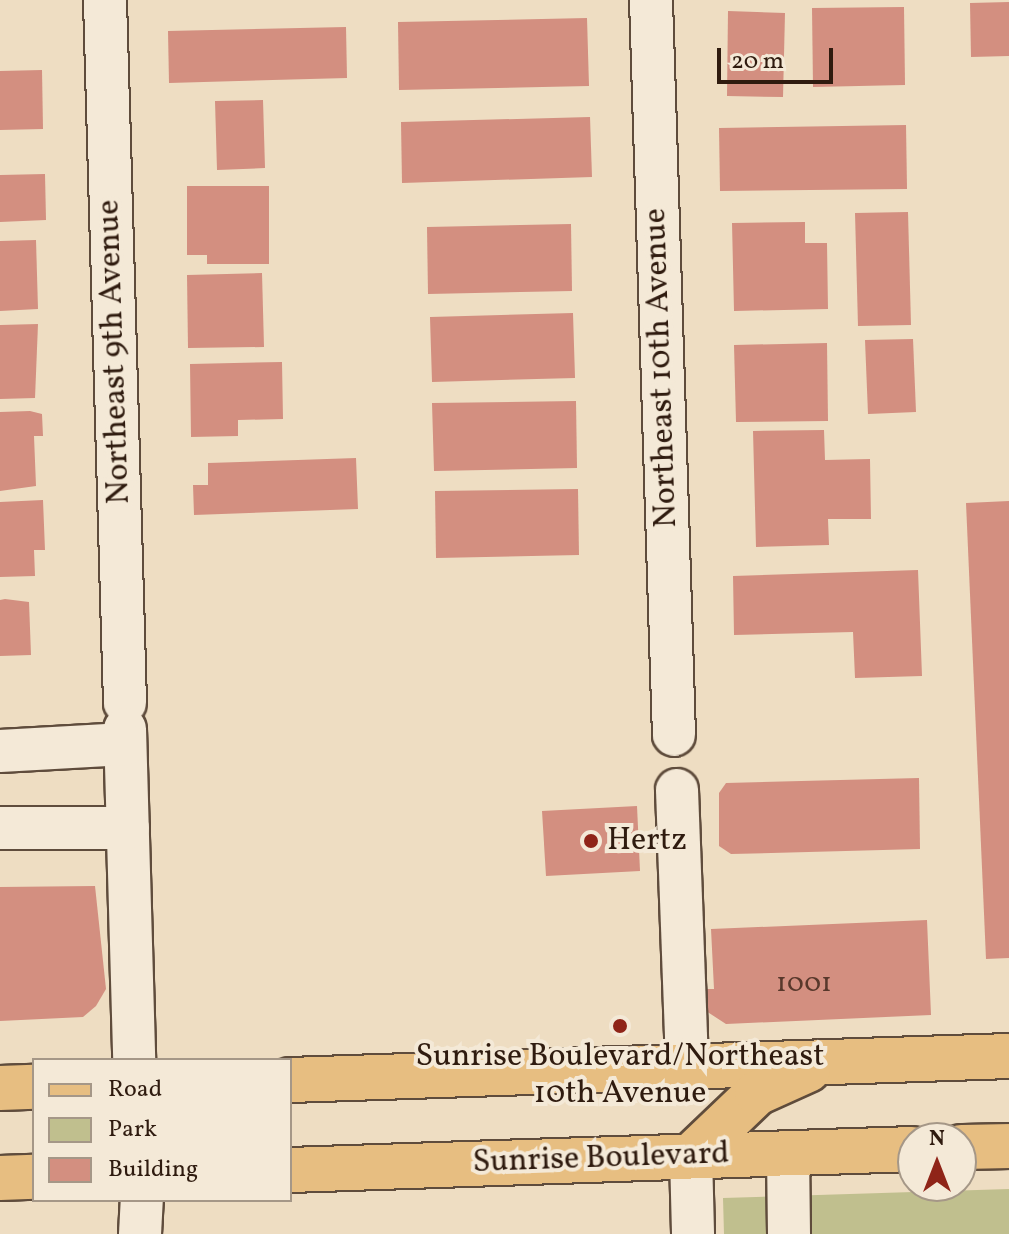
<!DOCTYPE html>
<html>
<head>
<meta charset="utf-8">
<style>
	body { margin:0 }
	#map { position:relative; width:1009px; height:1234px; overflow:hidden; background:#eeddc2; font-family:Vollkorn,serif }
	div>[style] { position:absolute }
	.green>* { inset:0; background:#c0bf8e }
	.building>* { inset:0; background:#d38f80 }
	.roads { filter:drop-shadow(2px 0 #5f4c3c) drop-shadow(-2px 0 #5f4c3c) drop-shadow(0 2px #5f4c3c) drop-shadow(0 -2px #5f4c3c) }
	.minor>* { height:42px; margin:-21px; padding:0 21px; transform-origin:21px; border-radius:21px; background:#f4e9d7 }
	.major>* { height:44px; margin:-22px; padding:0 22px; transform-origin:22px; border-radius:22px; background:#e7be81 }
	.dots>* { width:22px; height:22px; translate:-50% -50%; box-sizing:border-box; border:4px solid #f4e9d7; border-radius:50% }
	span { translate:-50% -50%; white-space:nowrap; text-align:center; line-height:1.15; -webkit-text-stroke:8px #f4e9d7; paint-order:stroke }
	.number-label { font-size:28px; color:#58382b }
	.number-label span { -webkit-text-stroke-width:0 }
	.street-label { font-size:32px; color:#2f1b0f }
	.poi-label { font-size:32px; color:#2f1b0f }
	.left { translate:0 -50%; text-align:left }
	.legend { position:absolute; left:32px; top:1058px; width:260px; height:144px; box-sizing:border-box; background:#f4e9d7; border:2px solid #a59787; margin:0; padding:10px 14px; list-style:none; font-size:24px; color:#2f1b0f }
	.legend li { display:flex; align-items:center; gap:16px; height:40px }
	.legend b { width:40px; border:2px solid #a59787 }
	.north { position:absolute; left:897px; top:1122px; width:80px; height:80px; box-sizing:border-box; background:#f4e9d7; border:2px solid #a59787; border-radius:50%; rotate:0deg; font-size:22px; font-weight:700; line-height:32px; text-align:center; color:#2f1b0f }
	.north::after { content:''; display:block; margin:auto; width:28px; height:36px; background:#8f2418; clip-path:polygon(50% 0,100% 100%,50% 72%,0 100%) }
	.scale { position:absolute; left:717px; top:48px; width:116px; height:36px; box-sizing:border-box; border:4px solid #2f1b0f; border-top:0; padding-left:10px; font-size:24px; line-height:28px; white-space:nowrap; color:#2f1b0f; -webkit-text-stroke:6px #f4e9d7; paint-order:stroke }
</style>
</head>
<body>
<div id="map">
	<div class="green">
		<div style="clip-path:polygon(1009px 1189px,1009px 1234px,724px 1234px,723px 1198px)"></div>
	</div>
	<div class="building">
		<div style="clip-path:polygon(1009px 2px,1009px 56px,971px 57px,970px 3px)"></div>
		<div style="clip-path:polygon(904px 7px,905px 85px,813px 87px,812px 8px)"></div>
		<div style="clip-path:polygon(728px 11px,785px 13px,783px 97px,727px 96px)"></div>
		<div style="clip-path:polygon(587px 18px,589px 86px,399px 90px,398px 22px)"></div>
		<div style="clip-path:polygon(346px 27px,347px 78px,169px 83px,168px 31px)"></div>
		<div style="clip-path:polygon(42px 70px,43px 129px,0 130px,0 71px)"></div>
		<div style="clip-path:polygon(263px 100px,265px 168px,217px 170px,215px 101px)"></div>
		<div style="clip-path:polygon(590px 117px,592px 177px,402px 183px,401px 122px)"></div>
		<div style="clip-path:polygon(906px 125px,907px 189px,720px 191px,719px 128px)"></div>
		<div style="clip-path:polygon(45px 174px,46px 220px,0 222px,0 175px)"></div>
		<div style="clip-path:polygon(187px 186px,269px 186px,269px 264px,207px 264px,207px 255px,187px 255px)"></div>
		<div style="clip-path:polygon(908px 212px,911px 325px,858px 326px,855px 213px)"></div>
		<div style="clip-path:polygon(805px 222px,805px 243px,827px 243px,828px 309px,734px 311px,732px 223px)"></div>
		<div style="clip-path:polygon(571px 224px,572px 291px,428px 294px,427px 227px)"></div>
		<div style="clip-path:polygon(36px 240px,38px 309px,0 311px,0 241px)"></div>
		<div style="clip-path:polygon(262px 273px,264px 347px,188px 348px,187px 275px)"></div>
		<div style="clip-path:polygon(573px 313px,575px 378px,432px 382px,430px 317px)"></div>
		<div style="clip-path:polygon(38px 324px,35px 398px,0 399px,0 325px)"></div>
		<div style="clip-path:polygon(913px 339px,916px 412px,868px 414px,865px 340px)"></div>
		<div style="clip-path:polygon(827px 343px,828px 421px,736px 422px,734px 345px)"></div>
		<div style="clip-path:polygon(282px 362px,283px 419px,238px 420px,238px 436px,191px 437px,190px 364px)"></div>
		<div style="clip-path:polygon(576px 401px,577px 468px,434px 471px,432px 403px)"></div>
		<div style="clip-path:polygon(30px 411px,42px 414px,43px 436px,34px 436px,36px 486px,0 491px,0 412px)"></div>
		<div style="clip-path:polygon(824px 430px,825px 460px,870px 459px,871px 519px,828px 519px,829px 545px,756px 547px,753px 431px)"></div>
		<div style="clip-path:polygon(356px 458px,358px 509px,194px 515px,193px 485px,208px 485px,208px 463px)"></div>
		<div style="clip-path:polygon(578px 489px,579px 555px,436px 558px,435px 491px)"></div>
		<div style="clip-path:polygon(43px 500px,45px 550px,34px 550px,35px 576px,0 577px,0 502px)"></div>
		<div style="clip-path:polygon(1009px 501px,1009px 958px,986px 959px,966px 503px)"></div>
		<div style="clip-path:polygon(918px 570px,922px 676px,855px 678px,853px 632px,734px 635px,733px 576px)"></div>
		<div style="clip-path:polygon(5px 599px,29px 602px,31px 655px,0 656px,0 600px)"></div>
		<div style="clip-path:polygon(919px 778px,920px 849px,731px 854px,719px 846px,719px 793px,726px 783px)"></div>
		<div style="clip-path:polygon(637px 806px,640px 871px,546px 876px,542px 811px)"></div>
		<div style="clip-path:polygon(95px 886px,106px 989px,96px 1006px,83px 1017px,0 1021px,0 887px)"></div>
		<div style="clip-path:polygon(927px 920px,931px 1015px,726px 1024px,706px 1011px,705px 989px,714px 989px,711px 929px)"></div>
	</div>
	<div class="roads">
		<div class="minor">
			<div style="left:105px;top:0;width:703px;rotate:88.37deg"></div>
			<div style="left:651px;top:0;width:735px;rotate:88.21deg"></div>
			<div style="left:125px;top:729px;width:331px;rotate:88.4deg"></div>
			<div style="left:0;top:751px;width:125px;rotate:-3.2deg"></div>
			<div style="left:677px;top:790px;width:276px;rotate:87.9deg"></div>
			<div style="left:0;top:828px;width:128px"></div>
			<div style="left:788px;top:1152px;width:82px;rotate:89.3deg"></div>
			<div style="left:691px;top:1156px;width:78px;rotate:88.5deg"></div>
			<div style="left:140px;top:1234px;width:34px;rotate:-87deg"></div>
		</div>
		<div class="major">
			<div style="left:290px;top:1080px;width:719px;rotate:-1.91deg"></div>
			<div style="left:0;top:1088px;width:34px;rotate:-2deg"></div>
			<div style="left:961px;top:1147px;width:48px;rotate:-1.2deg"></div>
			<div style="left:691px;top:1156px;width:91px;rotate:-43.7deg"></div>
			<div style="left:757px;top:1093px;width:56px;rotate:-24.3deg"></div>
			<div style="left:290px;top:1170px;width:623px;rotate:-1.93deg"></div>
			<div style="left:0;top:1178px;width:34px;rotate:-2deg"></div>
		</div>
	</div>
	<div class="dots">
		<div style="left:591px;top:841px;background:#8f2418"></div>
		<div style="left:620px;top:1026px;background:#8f2418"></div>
	</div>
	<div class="number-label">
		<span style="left:804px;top:984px">1001</span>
	</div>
	<div class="street-label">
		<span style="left:115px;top:352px;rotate:-92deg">Northeast 9th Avenue</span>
		<span style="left:662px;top:368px;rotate:-92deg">Northeast 10th Avenue</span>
		<span style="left:601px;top:1159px;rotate:-2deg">Sunrise Boulevard</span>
	</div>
	<div class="poi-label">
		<span class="left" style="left:607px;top:841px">Hertz</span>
		<span style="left:620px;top:1076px">Sunrise Boulevard/Northeast<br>10th Avenue</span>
	</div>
	<ul class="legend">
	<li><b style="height:10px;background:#e7be81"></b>Road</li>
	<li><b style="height:22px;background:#c0bf8e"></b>Park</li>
	<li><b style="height:22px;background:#d38f80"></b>Building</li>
	</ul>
	<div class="north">N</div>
	<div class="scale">20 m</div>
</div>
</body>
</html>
